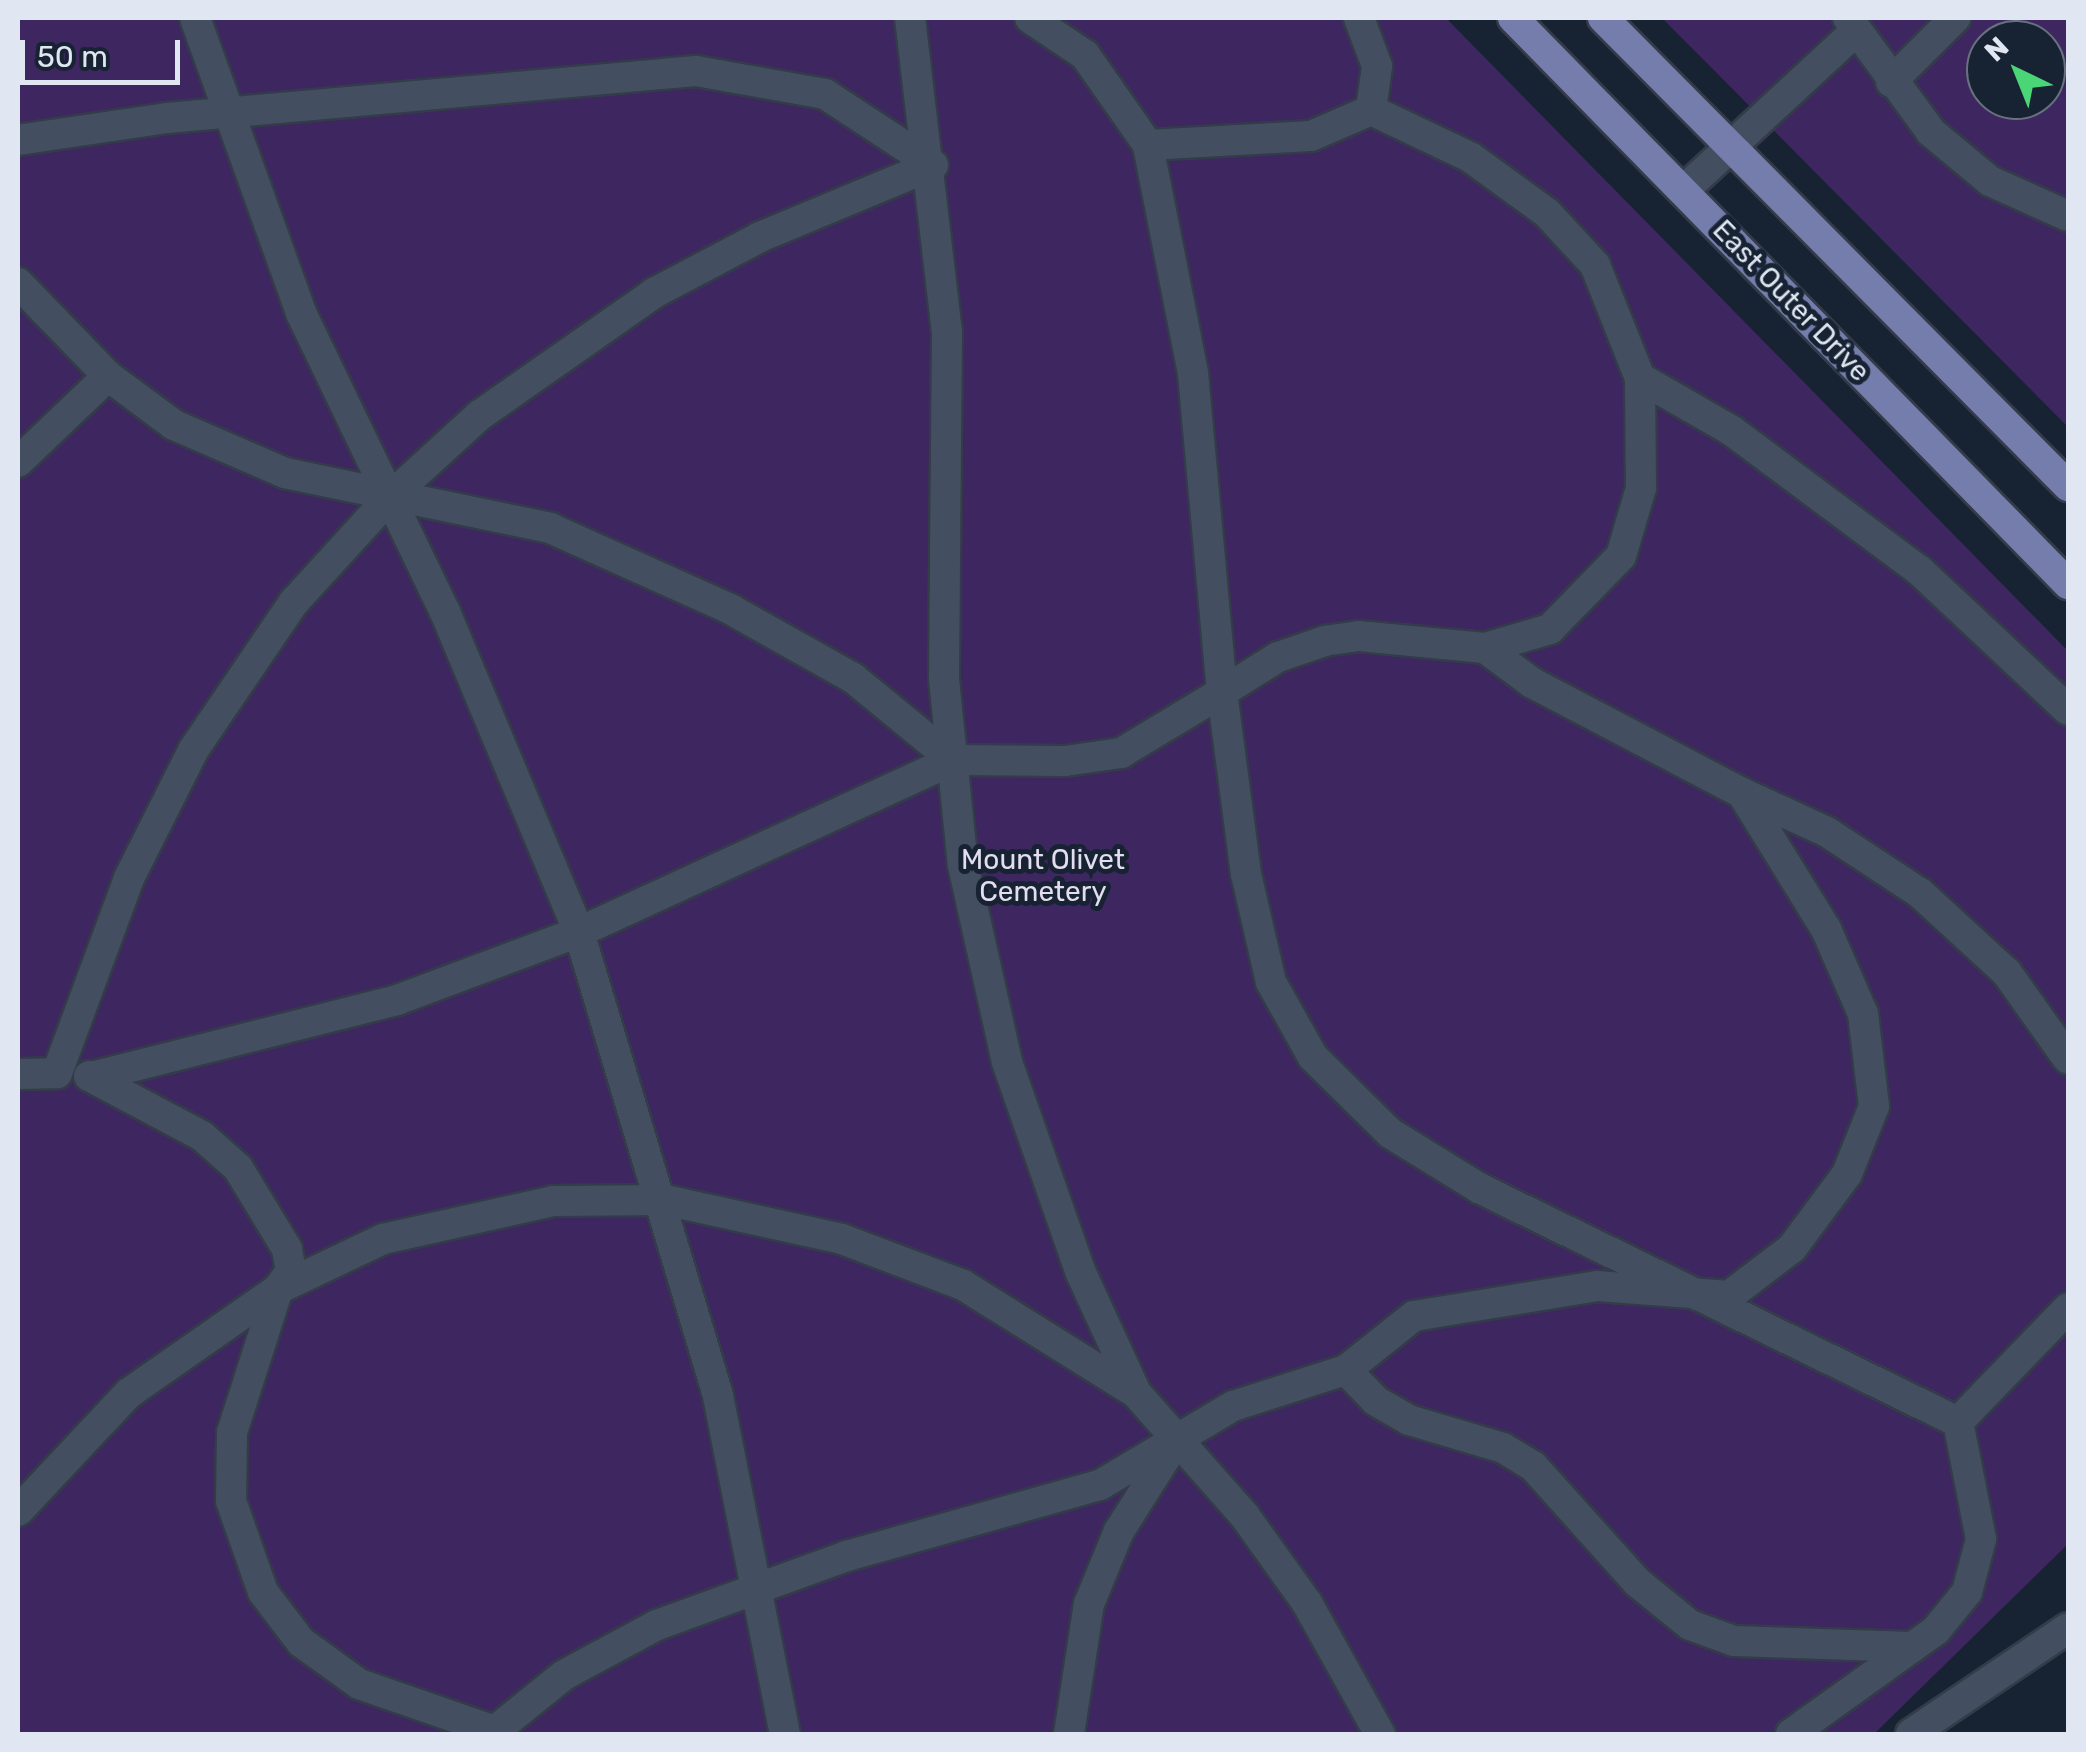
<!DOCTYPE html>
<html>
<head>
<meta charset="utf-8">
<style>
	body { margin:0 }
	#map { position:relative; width:2086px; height:1752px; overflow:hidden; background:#172232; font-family:Rubik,sans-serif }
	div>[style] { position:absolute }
	.green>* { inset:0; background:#3e2760 }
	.roads { filter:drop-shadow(2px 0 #343b49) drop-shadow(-2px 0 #343b49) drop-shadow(0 2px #343b49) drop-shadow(0 -2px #343b49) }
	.minor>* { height:30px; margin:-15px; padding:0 15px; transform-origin:15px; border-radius:15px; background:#434f61 }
	.major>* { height:30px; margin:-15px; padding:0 15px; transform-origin:15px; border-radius:15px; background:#747dab }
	span { translate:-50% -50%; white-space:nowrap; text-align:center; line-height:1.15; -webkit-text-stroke:10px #172232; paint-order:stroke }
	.street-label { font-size:28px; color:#e0e7f2 }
	.park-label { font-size:28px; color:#e3ddf0 }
	.frame { position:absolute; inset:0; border:20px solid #e0e7f2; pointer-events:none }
	.north { position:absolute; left:1966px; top:20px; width:100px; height:100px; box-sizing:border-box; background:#172232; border:2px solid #67717f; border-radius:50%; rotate:317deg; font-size:28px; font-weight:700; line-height:40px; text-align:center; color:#e0e7f2 }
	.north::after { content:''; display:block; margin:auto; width:35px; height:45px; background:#4ad677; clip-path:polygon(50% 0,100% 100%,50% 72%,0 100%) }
	.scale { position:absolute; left:20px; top:40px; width:160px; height:45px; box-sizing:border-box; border:5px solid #e0e7f2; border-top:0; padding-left:12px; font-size:30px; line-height:35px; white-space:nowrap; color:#e0e7f2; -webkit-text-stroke:8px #172232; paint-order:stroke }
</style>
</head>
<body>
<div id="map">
	<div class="green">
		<div style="clip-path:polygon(18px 18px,1446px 18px,2068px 651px,2068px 1544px,1874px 1734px,18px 1734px)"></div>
		<div style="clip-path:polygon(evenodd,1662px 18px,2068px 18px,2068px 427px,1662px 18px,1986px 40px,2046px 40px,2046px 100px,1986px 100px,1986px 40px)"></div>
	</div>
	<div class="roads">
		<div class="minor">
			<div style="left:195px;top:18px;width:316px;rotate:70.2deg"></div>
			<div style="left:302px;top:315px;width:330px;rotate:64.3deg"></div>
			<div style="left:445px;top:612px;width:347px;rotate:67.3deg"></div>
			<div style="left:579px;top:932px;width:484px;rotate:73.3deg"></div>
			<div style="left:718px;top:1396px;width:345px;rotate:78.8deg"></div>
			<div style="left:910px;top:18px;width:315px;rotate:83.3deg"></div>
			<div style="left:947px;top:331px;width:348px;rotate:90.5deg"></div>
			<div style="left:944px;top:679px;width:187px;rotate:84.2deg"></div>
			<div style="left:963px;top:865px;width:202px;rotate:77.4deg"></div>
			<div style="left:1007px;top:1062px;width:221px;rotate:70.7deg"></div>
			<div style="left:1080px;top:1271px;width:134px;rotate:65.3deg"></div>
			<div style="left:1136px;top:1393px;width:163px;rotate:48.5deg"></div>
			<div style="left:1244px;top:1515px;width:108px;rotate:54.4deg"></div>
			<div style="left:1307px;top:1603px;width:150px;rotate:60.9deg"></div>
			<div style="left:1848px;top:18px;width:141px;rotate:53.9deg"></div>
			<div style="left:1931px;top:132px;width:77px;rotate:39.7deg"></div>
			<div style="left:1990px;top:181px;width:85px;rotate:24.2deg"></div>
			<div style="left:1891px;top:82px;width:91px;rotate:-45deg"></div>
			<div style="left:1371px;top:110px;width:110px;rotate:25.4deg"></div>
			<div style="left:1470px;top:157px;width:95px;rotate:36deg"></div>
			<div style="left:1547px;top:213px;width:71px;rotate:47.3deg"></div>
			<div style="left:1595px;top:265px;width:122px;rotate:68.3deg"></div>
			<div style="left:1640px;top:378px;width:110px;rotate:89.5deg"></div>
			<div style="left:1641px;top:488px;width:71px;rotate:106.4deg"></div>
			<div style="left:1621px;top:556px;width:102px;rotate:134.2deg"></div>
			<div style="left:1550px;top:629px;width:68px;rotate:163.7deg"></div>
			<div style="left:1485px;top:648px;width:127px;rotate:-174.6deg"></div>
			<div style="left:1359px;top:636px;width:34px;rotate:172deg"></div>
			<div style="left:1325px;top:641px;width:50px;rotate:161.2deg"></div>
			<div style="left:1278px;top:657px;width:66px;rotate:148deg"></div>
			<div style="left:1222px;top:692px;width:184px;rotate:82.5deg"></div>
			<div style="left:1246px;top:874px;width:111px;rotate:77deg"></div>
			<div style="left:1271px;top:982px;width:86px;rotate:60.8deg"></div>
			<div style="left:1313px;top:1057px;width:108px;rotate:44.6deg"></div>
			<div style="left:1390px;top:1133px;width:105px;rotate:31.7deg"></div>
			<div style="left:1479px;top:1188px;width:533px;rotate:26.04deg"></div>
			<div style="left:18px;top:140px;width:151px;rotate:-8.4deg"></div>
			<div style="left:167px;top:118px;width:531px;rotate:-5.08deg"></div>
			<div style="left:696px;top:71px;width:131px;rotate:10.1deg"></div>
			<div style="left:825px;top:94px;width:129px;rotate:33.3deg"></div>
			<div style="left:1148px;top:145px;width:163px;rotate:-3.2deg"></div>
			<div style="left:1311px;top:136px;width:65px;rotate:-23.4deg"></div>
			<div style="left:1371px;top:110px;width:44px;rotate:-82.2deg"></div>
			<div style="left:1377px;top:66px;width:51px;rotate:-110.6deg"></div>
			<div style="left:1683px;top:191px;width:236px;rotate:-42.8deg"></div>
			<div style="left:18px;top:283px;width:129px;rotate:45.9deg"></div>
			<div style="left:108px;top:376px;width:82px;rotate:36.6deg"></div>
			<div style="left:174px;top:425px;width:121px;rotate:23.4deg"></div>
			<div style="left:285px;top:473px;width:271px;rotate:11.7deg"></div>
			<div style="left:550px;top:528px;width:197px;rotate:24.2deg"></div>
			<div style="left:730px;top:609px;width:141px;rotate:29.3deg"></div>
			<div style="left:853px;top:678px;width:129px;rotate:39.4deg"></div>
			<div style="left:1640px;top:378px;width:106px;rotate:29.9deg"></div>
			<div style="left:1732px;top:431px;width:234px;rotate:36.7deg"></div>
			<div style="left:1920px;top:571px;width:203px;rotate:43.2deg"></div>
			<div style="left:18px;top:462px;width:124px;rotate:-43.7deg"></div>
			<div style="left:1742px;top:793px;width:94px;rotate:24.6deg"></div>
			<div style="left:1827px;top:832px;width:111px;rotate:33.3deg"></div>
			<div style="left:1920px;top:893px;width:118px;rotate:42.6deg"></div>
			<div style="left:2007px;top:973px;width:105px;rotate:54.7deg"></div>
			<div style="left:18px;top:1074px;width:39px;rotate:-1deg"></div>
			<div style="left:57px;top:1073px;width:208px;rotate:-69.7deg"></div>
			<div style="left:129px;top:878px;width:144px;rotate:-63.3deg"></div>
			<div style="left:194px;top:749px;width:178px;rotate:-55.8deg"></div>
			<div style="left:294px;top:602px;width:141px;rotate:-47.6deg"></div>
			<div style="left:389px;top:498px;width:123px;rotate:-42.4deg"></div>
			<div style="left:480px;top:415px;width:213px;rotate:-35deg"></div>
			<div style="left:654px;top:293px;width:120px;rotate:-27.8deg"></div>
			<div style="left:760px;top:237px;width:187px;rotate:-22.6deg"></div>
			<div style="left:89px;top:1076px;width:128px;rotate:28deg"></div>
			<div style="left:202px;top:1136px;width:48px;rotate:41.6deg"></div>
			<div style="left:238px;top:1168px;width:95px;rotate:58.8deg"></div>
			<div style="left:287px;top:1249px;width:22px;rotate:80deg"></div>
			<div style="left:291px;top:1271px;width:22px;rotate:126deg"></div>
			<div style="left:278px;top:1289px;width:150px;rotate:107.8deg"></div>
			<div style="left:232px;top:1432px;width:69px;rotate:90.8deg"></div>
			<div style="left:231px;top:1501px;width:96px;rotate:70.6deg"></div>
			<div style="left:263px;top:1592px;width:63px;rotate:52.8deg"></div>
			<div style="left:301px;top:1642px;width:72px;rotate:35.9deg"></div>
			<div style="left:359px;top:1684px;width:152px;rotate:19.1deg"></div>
			<div style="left:91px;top:1077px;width:316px;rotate:-14.1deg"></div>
			<div style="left:397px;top:1000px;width:194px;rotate:-20.5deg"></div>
			<div style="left:579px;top:932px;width:412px;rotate:-24.7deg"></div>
			<div style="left:953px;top:760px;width:112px;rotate:0.5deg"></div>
			<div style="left:1065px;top:761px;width:57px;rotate:-8.1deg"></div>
			<div style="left:1121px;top:753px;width:118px;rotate:-31.1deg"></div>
			<div style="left:1222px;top:692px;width:320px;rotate:-95.2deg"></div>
			<div style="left:1193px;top:373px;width:232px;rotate:-101.2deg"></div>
			<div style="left:1148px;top:145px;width:110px;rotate:-125deg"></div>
			<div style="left:1085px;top:55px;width:66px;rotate:-146.1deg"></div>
			<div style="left:1346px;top:1370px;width:43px;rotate:45.9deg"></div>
			<div style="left:1376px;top:1401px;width:38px;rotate:30deg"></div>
			<div style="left:1409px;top:1420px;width:98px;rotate:16.6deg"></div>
			<div style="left:1503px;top:1448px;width:35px;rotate:31deg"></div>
			<div style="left:1533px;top:1466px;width:156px;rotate:48.1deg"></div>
			<div style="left:1637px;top:1582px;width:68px;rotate:39.1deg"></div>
			<div style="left:1690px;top:1625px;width:47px;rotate:20deg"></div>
			<div style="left:1734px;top:1641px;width:178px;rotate:1.9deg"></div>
			<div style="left:18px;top:1511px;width:162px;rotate:-46.8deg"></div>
			<div style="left:129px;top:1393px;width:182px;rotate:-34.9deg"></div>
			<div style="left:278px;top:1289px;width:116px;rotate:-25.5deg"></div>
			<div style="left:383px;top:1239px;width:174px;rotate:-12.6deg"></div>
			<div style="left:553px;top:1201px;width:112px;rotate:-0.5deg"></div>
			<div style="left:665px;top:1200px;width:181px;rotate:12.4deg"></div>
			<div style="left:842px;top:1239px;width:129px;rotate:20.8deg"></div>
			<div style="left:963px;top:1285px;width:198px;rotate:32deg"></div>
			<div style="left:496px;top:1730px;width:87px;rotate:-39deg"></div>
			<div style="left:564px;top:1675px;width:106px;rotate:-28.3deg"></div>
			<div style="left:657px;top:1625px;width:202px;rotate:-20deg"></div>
			<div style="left:847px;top:1556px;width:263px;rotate:-15.7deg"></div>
			<div style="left:1100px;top:1485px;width:155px;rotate:-30.7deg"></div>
			<div style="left:1233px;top:1406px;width:119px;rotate:-17.7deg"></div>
			<div style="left:1346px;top:1370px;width:87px;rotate:-38.5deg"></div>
			<div style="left:1414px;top:1316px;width:185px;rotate:-9.3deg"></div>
			<div style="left:1597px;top:1286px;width:132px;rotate:4.3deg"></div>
			<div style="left:1729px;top:1296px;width:79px;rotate:-37.3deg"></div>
			<div style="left:1792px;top:1248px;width:92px;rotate:-53.4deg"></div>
			<div style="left:1847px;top:1174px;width:73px;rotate:-68.3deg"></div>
			<div style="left:1874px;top:1106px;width:93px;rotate:-96.8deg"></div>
			<div style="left:1863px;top:1014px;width:93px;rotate:-113.5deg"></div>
			<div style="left:1826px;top:929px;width:160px;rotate:-121.7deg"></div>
			<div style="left:1742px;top:793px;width:238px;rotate:-152.3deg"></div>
			<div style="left:1531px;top:682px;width:57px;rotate:-143.5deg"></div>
			<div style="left:1069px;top:1734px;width:132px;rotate:-81.3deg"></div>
			<div style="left:1089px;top:1604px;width:79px;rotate:-67.7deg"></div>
			<div style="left:1119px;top:1531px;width:101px;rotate:-57.6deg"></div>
			<div style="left:1791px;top:1734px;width:178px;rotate:-35.6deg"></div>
			<div style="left:1936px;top:1630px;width:49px;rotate:-50.8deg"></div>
			<div style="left:1967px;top:1592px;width:55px;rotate:-75.2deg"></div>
			<div style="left:1981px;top:1539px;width:119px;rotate:-101.1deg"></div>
			<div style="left:1958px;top:1422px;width:158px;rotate:-46deg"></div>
			<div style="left:1911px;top:1734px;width:189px;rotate:-34deg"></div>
		</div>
		<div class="major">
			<div style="left:1513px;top:18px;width:793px;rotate:45.56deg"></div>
			<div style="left:1603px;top:18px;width:660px;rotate:45.18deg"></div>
		</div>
	</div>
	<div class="street-label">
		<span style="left:1791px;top:301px;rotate:46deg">East Outer Drive</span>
	</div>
	<div class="park-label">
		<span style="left:1043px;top:876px">Mount Olivet<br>Cemetery</span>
	</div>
	<div class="frame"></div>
	<div class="north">N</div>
	<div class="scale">50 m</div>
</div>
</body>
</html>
